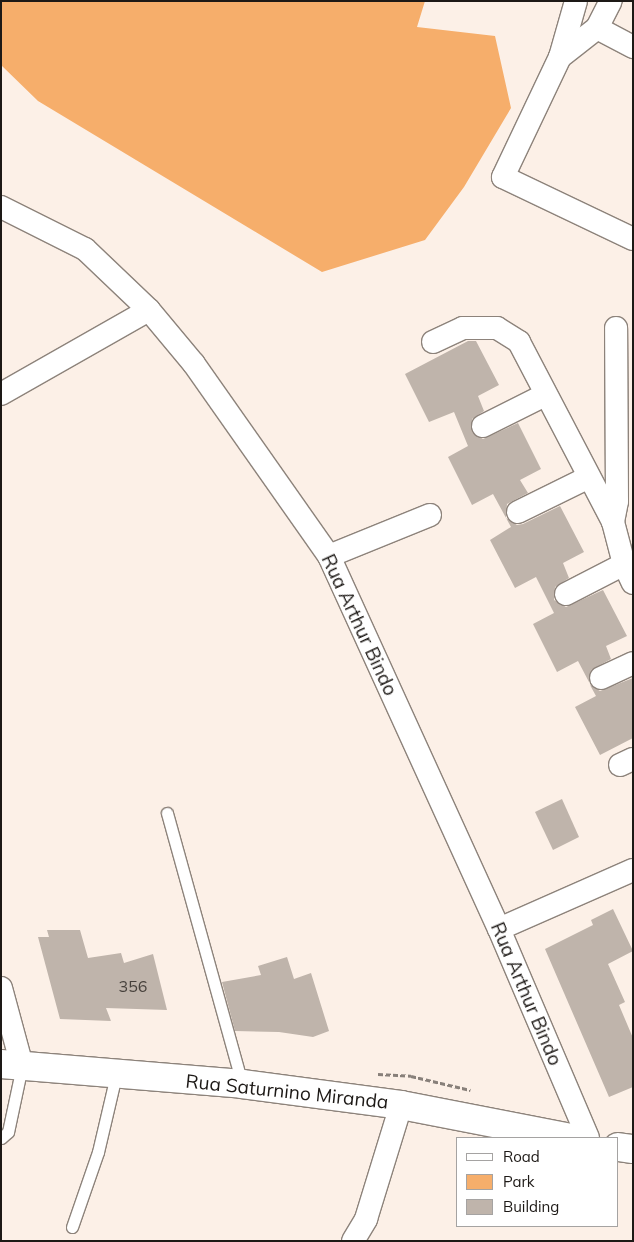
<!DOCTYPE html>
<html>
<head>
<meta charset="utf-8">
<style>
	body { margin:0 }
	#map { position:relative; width:634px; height:1242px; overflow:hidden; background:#fcf0e7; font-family:Mulish,sans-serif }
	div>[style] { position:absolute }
	.green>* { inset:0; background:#f6ae6b }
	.building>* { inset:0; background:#bfb4ab }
	.path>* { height:3px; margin-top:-1.5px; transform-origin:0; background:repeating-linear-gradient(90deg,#88807a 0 5px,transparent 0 7.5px) }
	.roads { filter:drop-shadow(1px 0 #8d837b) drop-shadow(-1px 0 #8d837b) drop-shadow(0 1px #8d837b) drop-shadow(0 -1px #8d837b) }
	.lane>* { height:11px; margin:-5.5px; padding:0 5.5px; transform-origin:5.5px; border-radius:5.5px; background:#fff }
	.street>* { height:22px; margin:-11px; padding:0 11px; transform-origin:11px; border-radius:11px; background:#fff }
	.secondary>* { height:28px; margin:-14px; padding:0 14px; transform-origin:14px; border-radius:14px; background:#fff }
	span { translate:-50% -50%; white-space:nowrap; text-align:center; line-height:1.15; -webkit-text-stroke:5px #fff; paint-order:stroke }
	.number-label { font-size:16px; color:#46403b }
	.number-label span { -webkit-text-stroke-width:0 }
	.street-label { font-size:19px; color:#1d1916 }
	.frame { position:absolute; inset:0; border:2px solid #1d1916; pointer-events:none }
	.legend { position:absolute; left:456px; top:1137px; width:162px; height:90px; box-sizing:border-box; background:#fff; border:1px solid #a5a3a2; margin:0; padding:6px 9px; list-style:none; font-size:15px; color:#1d1916 }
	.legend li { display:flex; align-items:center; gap:10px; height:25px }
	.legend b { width:25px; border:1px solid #a5a3a2 }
</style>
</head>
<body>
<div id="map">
	<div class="green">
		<div style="clip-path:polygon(1px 1px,425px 1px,417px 27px,495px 36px,511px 108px,464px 187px,425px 240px,322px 272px,38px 101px,1px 65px)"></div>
	</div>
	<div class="building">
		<div style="clip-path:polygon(468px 341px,476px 341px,499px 385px,478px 396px,484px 411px,472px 419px,472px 432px,483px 439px,518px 423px,541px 469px,520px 480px,528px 493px,507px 504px,506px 518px,517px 525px,523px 524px,560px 506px,584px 552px,563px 563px,569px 578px,555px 587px,554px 600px,566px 607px,603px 590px,627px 636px,606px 646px,611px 659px,591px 670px,589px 682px,578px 661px,557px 672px,533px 624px,554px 613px,536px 577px,515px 588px,490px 540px,511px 527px,493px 494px,472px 505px,448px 457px,468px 446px,454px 412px,429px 422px,405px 374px)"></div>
		<div style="clip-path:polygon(633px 678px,633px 738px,600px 755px,575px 707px,596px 696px,590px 685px,600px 691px)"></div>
		<div style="clip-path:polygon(562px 799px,579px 837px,553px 850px,535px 812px)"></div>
		<div style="clip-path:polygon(613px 909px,633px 951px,608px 964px,625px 1002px,619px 1005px,633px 1038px,633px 1087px,609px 1097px,545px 949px,593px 925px,591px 920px)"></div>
		<div style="clip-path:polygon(47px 930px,80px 930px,88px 958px,121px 953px,124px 963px,153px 954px,167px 1010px,106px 1008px,111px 1021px,60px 1019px,38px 937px,49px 937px)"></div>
		<div style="clip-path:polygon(287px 957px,294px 979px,311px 973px,329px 1031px,313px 1037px,279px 1032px,235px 1031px,222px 982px,261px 975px,258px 966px)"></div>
	</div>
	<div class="path">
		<div style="left:378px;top:1074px;width:33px;rotate:3deg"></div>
		<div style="left:411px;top:1076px;width:61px;rotate:13.3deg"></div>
	</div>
	<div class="roads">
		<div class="lane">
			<div style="left:167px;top:813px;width:281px;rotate:74.5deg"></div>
			<div style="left:1px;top:1138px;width:9px;rotate:-41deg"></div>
			<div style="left:8px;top:1132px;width:67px;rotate:-78deg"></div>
			<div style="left:72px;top:1227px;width:79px;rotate:-70.9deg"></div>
			<div style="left:98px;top:1152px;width:79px;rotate:-76.8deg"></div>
		</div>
		<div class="street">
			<div style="left:576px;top:1px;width:58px;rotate:105.9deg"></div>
			<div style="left:560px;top:57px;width:133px;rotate:115.4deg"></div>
			<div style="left:503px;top:177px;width:144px;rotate:25.5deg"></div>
			<div style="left:597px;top:28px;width:41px;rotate:27.8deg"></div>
			<div style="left:560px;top:57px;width:47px;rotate:-38.1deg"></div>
			<div style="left:597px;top:28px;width:30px;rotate:-63deg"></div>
			<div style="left:1px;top:207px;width:94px;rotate:26.6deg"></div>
			<div style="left:85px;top:249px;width:88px;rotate:43.6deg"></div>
			<div style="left:149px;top:310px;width:70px;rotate:50.2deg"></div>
			<div style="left:194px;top:364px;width:235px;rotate:54.9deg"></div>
			<div style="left:329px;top:556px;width:410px;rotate:65.5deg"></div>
			<div style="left:499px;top:929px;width:227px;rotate:66.9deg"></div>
			<div style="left:433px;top:342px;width:33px;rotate:-25deg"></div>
			<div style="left:463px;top:328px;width:34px"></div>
			<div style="left:497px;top:328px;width:26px;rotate:32deg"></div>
			<div style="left:519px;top:342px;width:203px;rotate:62.4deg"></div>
			<div style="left:613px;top:522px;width:43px;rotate:75.3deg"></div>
			<div style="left:624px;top:564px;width:21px;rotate:65deg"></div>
			<div style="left:1px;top:394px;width:170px;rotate:-29.6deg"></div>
			<div style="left:483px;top:426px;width:69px;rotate:-26.6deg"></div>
			<div style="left:518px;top:512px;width:79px;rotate:-26.2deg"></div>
			<div style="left:613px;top:522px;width:21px;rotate:-79deg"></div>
			<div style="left:617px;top:501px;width:173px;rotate:-90.3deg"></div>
			<div style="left:329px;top:556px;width:109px;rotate:-22.1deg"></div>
			<div style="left:566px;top:594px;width:65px;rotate:-27.3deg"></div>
			<div style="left:601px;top:678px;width:35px;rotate:-25deg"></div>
			<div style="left:620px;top:765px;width:14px;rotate:-25deg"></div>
			<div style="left:499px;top:929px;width:146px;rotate:-23.8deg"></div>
			<div style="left:1px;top:988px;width:81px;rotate:74.9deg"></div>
			<div style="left:353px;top:1241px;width:26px;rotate:-59deg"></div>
			<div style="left:366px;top:1219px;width:119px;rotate:-72.9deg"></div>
		</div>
		<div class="secondary">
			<div style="left:1px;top:1064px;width:242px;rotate:4.7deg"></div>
			<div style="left:242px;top:1084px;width:160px;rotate:7.5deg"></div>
			<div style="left:401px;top:1105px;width:173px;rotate:11deg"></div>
			<div style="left:618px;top:1147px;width:15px;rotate:8deg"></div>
		</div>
	</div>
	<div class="number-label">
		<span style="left:133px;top:986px">356</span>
	</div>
	<div class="street-label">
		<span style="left:359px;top:625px;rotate:65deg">Rua Arthur Bindo</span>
		<span style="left:526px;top:994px;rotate:67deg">Rua Arthur Bindo</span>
		<span style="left:287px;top:1092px;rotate:6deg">Rua Saturnino Miranda</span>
	</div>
	<div class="frame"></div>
	<ul class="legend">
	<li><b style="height:6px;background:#fff"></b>Road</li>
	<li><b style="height:14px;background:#f6ae6b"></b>Park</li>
	<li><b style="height:14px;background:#bfb4ab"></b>Building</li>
	</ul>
</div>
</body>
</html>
